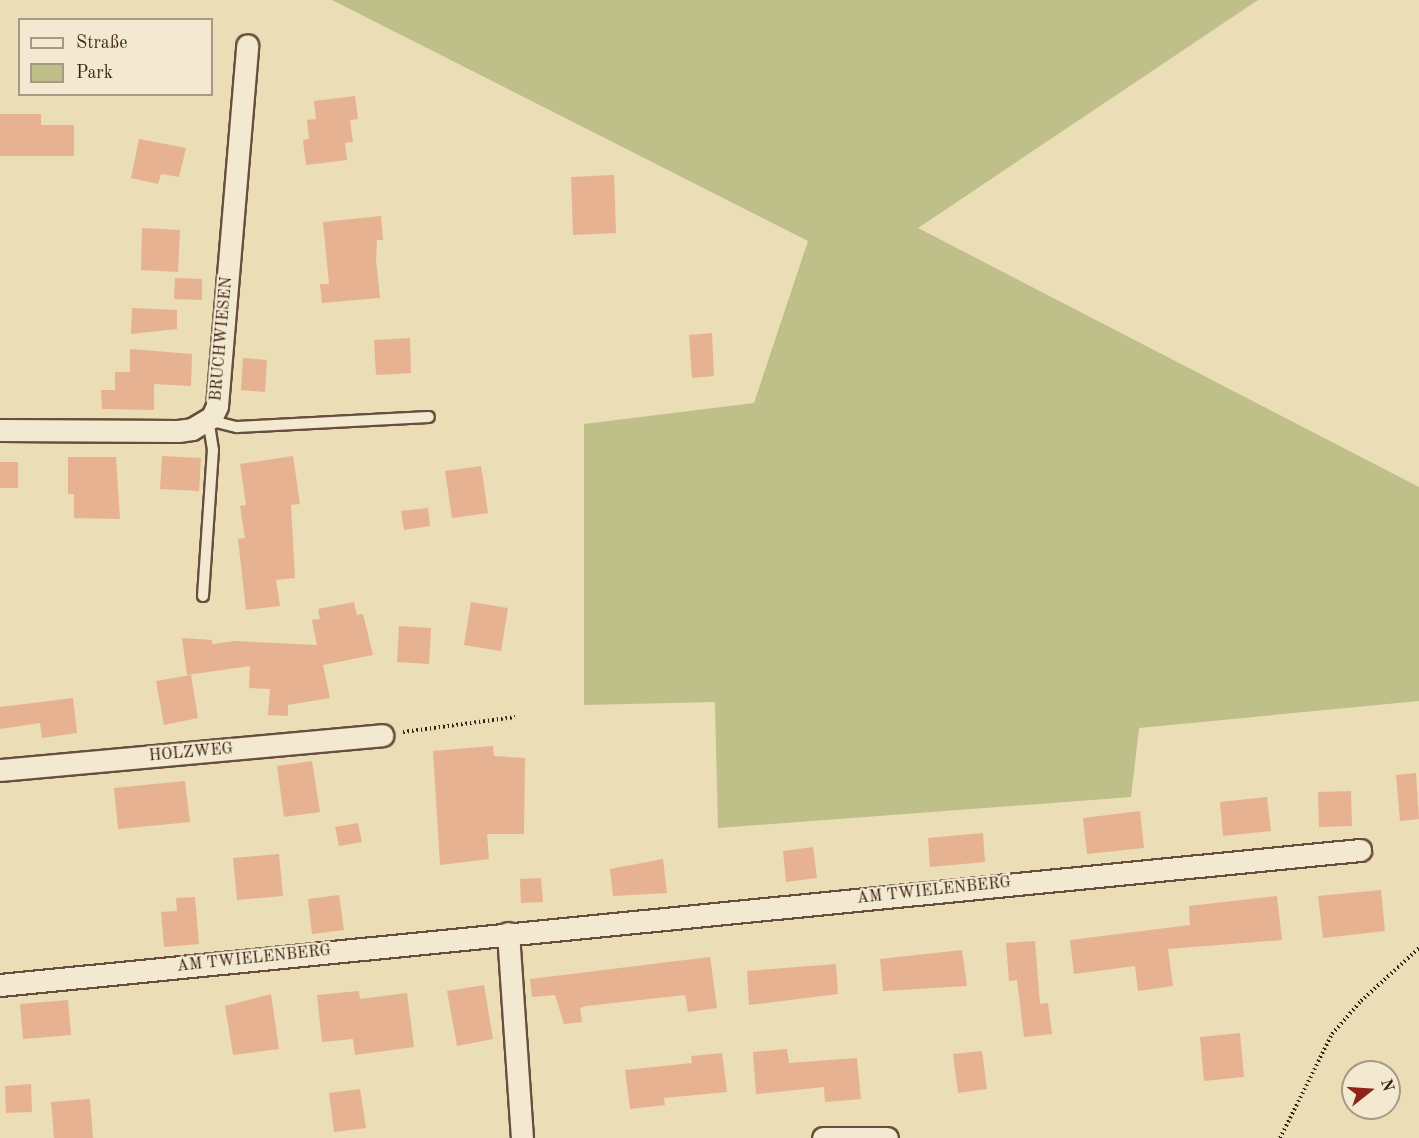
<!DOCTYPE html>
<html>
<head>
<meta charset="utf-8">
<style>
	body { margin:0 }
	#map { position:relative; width:1419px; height:1138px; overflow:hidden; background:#ebddb6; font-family:"Old Standard TT",serif }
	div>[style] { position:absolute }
	.green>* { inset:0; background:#bebf89 }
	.building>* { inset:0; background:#e6b292 }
	.path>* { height:4px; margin-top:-2px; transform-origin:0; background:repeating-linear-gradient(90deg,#3c1f14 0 1.5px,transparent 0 4.5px) }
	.roads { filter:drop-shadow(2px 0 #684e3c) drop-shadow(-2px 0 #684e3c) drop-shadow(0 2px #684e3c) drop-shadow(0 -2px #684e3c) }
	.service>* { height:10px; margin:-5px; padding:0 5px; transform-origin:5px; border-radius:5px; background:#f2e9d0 }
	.minor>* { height:21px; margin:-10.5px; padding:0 10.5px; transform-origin:10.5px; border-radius:10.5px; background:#f2e9d0 }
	span { translate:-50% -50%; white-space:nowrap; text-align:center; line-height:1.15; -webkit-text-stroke:4.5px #f2e9d0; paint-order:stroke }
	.street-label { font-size:16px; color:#3c1f14 }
	.legend { position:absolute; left:18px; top:18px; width:195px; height:78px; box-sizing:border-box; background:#f2e9d0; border:2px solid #a99885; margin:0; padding:8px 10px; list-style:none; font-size:18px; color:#3c1f14 }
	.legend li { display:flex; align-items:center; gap:12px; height:30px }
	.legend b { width:30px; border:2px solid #a99885 }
	.north { position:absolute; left:1341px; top:1060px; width:60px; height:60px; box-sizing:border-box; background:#f2e9d0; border:2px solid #a99885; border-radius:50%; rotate:73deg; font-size:16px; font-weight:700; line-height:24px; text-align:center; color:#3c1f14 }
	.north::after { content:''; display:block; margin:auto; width:21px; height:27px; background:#8f2418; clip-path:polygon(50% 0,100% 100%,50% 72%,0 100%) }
</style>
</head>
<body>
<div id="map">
	<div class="green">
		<div style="clip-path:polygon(332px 0,1258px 0,918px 228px,1419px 487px,1419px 701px,1139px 728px,1131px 797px,718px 828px,715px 702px,584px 705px,584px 424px,754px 403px,808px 241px)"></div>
	</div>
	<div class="building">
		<div style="clip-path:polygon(355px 96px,358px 119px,350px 120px,353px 142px,345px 143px,347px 160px,306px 165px,303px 140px,309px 139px,307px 120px,316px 119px,314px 101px)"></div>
		<div style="clip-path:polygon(0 114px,41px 114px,41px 125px,74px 125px,74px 156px,0 156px)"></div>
		<div style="clip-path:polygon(139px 139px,186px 148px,179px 177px,161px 174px,158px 184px,131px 178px)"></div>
		<div style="clip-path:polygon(614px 175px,616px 233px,573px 235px,571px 177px)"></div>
		<div style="clip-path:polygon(381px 216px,383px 240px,377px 240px,376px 260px,380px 298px,322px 303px,320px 284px,329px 284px,323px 222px)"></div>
		<div style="clip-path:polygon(142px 228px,180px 230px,178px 272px,141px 270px)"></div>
		<div style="clip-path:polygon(175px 278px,202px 279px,202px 300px,174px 299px)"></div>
		<div style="clip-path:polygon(132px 308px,177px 310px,177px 329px,131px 334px)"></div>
		<div style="clip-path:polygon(712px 333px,714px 376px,692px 378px,689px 335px)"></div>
		<div style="clip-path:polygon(410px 338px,411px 373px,376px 375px,374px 340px)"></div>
		<div style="clip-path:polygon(130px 349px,192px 354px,191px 386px,154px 384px,154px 410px,102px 409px,101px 390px,115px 390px,115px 372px,130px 372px)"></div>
		<div style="clip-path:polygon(243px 358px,267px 360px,265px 392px,241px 390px)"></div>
		<div style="clip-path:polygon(162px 456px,201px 458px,199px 491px,160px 489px)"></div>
		<div style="clip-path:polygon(293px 456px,300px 504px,291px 505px,295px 578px,276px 580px,280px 606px,246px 610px,238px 539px,245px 538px,240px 506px,246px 505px,240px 464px)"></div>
		<div style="clip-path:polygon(68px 457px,116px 457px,120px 519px,74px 518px,74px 494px,68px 494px)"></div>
		<div style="clip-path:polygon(0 462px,18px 462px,18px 488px,0 488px)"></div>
		<div style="clip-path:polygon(481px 466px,488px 513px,452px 518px,445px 471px)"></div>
		<div style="clip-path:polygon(428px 508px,430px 526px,404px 530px,401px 511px)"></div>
		<div style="clip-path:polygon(354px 602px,357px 615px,363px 614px,373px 655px,323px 665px,330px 698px,288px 705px,288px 716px,268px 715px,270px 689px,249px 688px,250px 666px,187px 675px,182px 638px,212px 640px,212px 644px,236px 641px,317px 645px,312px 620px,320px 619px,318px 609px)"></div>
		<div style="clip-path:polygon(471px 602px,508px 608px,501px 651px,464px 645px)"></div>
		<div style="clip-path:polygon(399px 626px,431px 628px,429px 664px,397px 662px)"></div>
		<div style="clip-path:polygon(191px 675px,198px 718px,164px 725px,156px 681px)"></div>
		<div style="clip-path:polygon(73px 698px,77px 733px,42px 738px,40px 723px,0 729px,0 707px)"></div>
		<div style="clip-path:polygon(493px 746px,494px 756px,525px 758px,524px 834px,487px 834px,489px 859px,440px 865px,433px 751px)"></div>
		<div style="clip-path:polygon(312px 761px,320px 812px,284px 817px,277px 766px)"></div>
		<div style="clip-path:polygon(1416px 773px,1419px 819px,1400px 821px,1396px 775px)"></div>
		<div style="clip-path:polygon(185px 781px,190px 822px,118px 829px,114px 788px)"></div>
		<div style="clip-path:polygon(1351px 791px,1352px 826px,1319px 827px,1318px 792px)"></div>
		<div style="clip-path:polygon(1267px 797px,1271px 831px,1223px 836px,1220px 802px)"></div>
		<div style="clip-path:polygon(1140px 811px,1144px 848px,1087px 854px,1083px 818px)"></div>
		<div style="clip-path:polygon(358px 823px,362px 842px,339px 846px,335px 827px)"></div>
		<div style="clip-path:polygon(983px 833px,985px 862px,930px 867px,928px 838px)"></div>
		<div style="clip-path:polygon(813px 847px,817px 878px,786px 882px,783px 851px)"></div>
		<div style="clip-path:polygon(279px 854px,283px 896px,237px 900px,233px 858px)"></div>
		<div style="clip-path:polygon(663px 859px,667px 893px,613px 896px,610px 869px)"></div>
		<div style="clip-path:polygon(541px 878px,543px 902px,521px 903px,520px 879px)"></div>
		<div style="clip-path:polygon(1381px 890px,1385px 931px,1323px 938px,1318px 896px)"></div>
		<div style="clip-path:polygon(339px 895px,344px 930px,312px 934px,308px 899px)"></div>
		<div style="clip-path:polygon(1277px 896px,1282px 940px,1168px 949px,1173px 986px,1138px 991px,1135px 966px,1074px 974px,1070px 940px,1190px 925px,1189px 906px)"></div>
		<div style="clip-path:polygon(195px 897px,199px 944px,164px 947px,161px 912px,177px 911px,176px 898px)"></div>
		<div style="clip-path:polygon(1035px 941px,1040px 1004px,1048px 1003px,1052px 1034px,1024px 1037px,1017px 980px,1009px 981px,1006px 943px)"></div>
		<div style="clip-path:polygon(962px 950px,967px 986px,883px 991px,880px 959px)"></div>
		<div style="clip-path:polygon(710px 957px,717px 1008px,688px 1012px,685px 995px,586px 1006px,580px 1008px,582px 1022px,564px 1024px,555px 995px,532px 997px,530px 979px)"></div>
		<div style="clip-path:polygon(836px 964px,838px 994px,749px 1005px,747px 971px)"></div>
		<div style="clip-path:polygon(484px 985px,493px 1039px,457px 1046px,447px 991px)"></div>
		<div style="clip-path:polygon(359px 991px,360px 999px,407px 993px,414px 1047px,355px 1055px,353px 1039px,322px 1042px,317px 995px)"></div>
		<div style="clip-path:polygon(271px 994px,279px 1049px,233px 1055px,225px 1006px)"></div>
		<div style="clip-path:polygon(68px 1000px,71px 1035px,23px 1039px,20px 1004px)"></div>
		<div style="clip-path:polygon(1240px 1033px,1244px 1077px,1204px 1081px,1200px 1037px)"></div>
		<div style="clip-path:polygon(787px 1049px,789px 1063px,857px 1058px,861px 1099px,825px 1102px,824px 1087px,756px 1094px,753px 1052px)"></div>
		<div style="clip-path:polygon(982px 1051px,987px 1089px,958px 1093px,953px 1054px)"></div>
		<div style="clip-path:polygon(722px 1053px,727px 1092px,664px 1098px,665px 1105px,630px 1109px,625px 1070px,692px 1063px,691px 1056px)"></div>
		<div style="clip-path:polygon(31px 1084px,32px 1112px,6px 1113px,5px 1086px)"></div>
		<div style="clip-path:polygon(360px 1089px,366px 1128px,334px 1132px,329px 1093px)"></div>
		<div style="clip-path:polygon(90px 1099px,93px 1138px,54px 1138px,51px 1102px)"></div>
	</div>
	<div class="path">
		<div style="left:403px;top:732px;width:113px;rotate:-7.6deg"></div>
		<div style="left:1280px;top:1138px;width:116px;rotate:-63.4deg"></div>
		<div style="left:1332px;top:1034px;width:44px;rotate:-48.7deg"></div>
		<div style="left:1361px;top:1001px;width:79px;rotate:-42.4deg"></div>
	</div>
	<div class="roads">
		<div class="service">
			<div style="left:203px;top:596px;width:146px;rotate:-86.1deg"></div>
			<div style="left:213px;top:450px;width:30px;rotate:-99deg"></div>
			<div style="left:208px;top:420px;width:30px;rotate:14deg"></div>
			<div style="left:237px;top:427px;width:192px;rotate:-3deg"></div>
		</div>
		<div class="minor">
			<div style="left:0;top:430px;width:178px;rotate:0.3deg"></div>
			<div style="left:178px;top:431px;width:14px;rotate:-8deg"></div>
			<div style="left:192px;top:429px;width:23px;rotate:-31deg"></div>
			<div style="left:212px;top:417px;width:12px;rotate:-66deg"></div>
			<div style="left:217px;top:406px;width:362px;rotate:-85.2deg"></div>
			<div style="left:0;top:770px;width:384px;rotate:-5.2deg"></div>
			<div style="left:508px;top:933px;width:205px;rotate:86.1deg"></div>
			<div style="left:0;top:985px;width:1367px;rotate:-5.67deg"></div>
			<div style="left:823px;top:1138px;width:64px"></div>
		</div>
	</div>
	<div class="street-label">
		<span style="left:222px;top:339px;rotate:-85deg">BRUCHWIESEN</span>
		<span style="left:191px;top:753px;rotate:-5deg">HOLZWEG</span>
		<span style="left:934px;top:891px;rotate:-6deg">AM TWIELENBERG</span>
		<span style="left:254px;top:959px;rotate:-6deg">AM TWIELENBERG</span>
	</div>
	<ul class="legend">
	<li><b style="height:8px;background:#f2e9d0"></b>Straße</li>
	<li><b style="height:16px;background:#bebf89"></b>Park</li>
	</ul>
	<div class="north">N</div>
</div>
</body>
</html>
